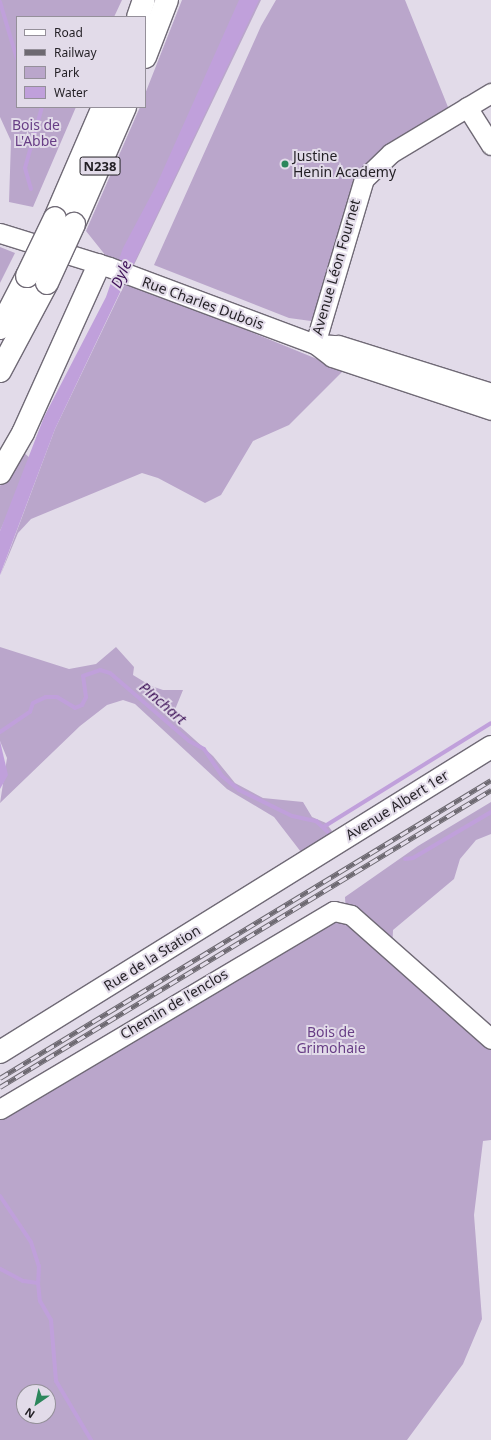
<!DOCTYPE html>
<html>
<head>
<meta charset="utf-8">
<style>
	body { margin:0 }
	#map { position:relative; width:491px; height:1440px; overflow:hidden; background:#e2dbe9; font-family:"Noto Sans",sans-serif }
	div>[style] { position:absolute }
	.green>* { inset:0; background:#baa6cb }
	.water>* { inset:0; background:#c0a0db }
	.stream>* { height:4px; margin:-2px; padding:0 2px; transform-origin:2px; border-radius:2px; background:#c0a0db }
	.roads { filter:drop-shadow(1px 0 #706a76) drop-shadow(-1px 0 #706a76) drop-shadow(0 1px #706a76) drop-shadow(0 -1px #706a76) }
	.minor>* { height:19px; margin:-9.5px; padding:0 9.5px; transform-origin:9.5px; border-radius:9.5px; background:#fff }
	.major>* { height:22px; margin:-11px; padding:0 11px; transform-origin:11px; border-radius:11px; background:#fff }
	.highway>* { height:22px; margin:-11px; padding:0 11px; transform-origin:11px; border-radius:11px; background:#fff }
	.rail>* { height:4.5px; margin-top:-2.25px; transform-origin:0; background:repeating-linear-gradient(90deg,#e2dbe9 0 9px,#6d6971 0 18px); box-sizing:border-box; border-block:1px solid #6d6971 }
	.bridges { filter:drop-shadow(1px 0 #706a76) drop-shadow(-1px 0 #706a76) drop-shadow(0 1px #706a76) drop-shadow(0 -1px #706a76) }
	.highway-bridge>* { height:22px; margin:-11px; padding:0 11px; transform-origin:11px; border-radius:11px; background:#fff }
	.dots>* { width:11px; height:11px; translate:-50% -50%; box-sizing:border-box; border:2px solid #e2dbe9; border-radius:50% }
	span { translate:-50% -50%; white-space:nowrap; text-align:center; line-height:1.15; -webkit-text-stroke:4px #e2dbe9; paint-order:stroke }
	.shield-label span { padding:1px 3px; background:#e2dbe9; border:1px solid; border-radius:3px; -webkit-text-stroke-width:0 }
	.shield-label { font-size:13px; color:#221f24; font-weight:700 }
	.park-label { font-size:14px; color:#683e86 }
	.poi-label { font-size:14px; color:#221f24 }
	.left { translate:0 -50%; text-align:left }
	.street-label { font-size:14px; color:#221f24 }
	.water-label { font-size:15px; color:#3e1258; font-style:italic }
	.legend { position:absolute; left:16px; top:16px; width:130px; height:92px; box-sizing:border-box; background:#e2dbe9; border:1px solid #95909a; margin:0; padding:5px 7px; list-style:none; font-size:12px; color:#221f24 }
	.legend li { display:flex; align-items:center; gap:8px; height:20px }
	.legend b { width:20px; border:1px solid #95909a }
	.north { position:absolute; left:16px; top:1384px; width:40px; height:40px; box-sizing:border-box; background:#e2dbe9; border:1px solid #95909a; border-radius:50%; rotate:214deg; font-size:11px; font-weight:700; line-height:16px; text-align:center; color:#221f24 }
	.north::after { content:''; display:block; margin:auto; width:14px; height:18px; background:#2c865c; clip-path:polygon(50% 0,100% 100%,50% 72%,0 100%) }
</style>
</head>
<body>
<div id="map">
	<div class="green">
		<div style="clip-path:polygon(0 0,122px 0,114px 17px,17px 17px,17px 107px,76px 107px,33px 207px,9px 202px,11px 141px,0 117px)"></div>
		<div style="clip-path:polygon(182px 0,261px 0,134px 265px,106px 256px,86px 231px,140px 107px,145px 107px,145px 94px)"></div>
		<div style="clip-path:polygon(276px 0,405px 0,450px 112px,386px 148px,311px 321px,289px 318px,154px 265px,261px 26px)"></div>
		<div style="clip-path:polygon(0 247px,15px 253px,0 283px)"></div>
		<div style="clip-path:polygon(126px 281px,344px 370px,289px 425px,253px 441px,221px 495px,205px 503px,158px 478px,142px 473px,31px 519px,18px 533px,0 576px,55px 429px)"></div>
		<div style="clip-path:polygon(21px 450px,32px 460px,0 531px,0 486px)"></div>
		<div style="clip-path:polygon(0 647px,69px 669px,96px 664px,116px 647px,134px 667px,133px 675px,151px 686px,163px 690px,183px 690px,174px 712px,176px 723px,213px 756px,235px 783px,263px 798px,303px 802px,312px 817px,326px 823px,332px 831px,324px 841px,301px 852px,274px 817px,227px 789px,135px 704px,123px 700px,107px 705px,80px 726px,0 803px,7px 758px,0 741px)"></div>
		<div style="clip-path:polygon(evenodd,491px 802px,491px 834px,476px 840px,460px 859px,454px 879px,393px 930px,392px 954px,491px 1040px,491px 1140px,483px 1141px,474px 1215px,482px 1319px,463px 1364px,407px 1440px,0 1440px,0 1116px,327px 919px,337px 923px,346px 917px,345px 897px,418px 846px,491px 802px,24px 1392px,48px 1392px,48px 1416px,24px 1416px,24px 1392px)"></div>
	</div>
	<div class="water">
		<div style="clip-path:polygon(239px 0,259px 0,55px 429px,0 575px,0 531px,44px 417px,106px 297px,123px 248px,156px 186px)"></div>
		<div style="clip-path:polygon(0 741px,8px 775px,0 789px)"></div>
	</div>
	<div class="stream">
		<div style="left:0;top:2px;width:59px;rotate:73.4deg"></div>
		<div style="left:31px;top:189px;width:22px;rotate:-106deg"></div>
		<div style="left:25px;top:168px;width:63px;rotate:-74.4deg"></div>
		<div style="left:0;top:732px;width:36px;rotate:-34deg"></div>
		<div style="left:30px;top:712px;width:9px;rotate:-72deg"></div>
		<div style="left:33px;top:703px;width:14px;rotate:-25deg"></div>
		<div style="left:46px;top:697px;width:11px"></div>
		<div style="left:57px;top:697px;width:21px;rotate:31deg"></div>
		<div style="left:75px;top:708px;width:8px;rotate:-23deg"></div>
		<div style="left:82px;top:705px;width:9px;rotate:-63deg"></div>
		<div style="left:86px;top:697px;width:21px;rotate:-98deg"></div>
		<div style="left:83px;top:676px;width:18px;rotate:-19deg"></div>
		<div style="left:100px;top:670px;width:10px;rotate:17deg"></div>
		<div style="left:110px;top:673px;width:104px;rotate:40.7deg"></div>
		<div style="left:189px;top:741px;width:17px;rotate:28deg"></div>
		<div style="left:204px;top:749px;width:32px;rotate:56deg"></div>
		<div style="left:222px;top:776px;width:22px;rotate:39deg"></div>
		<div style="left:239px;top:790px;width:59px;rotate:26.1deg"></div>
		<div style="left:292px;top:816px;width:25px;rotate:12deg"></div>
		<div style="left:316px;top:821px;width:16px;rotate:43deg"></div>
		<div style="left:325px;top:826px;width:195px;rotate:-31.8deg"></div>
		<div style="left:405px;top:859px;width:8px;rotate:-7deg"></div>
		<div style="left:413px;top:858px;width:91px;rotate:-30.5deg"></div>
		<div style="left:0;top:1196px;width:55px;rotate:56deg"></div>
		<div style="left:31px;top:1242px;width:25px;rotate:72deg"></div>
		<div style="left:39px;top:1266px;width:17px;rotate:93deg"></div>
		<div style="left:38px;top:1283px;width:15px;rotate:-172deg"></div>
		<div style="left:23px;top:1281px;width:26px;rotate:-152deg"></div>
		<div style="left:38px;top:1283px;width:18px;rotate:84deg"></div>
		<div style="left:40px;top:1301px;width:22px;rotate:60deg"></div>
		<div style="left:51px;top:1320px;width:61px;rotate:85.3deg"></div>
		<div style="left:56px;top:1381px;width:69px;rotate:59.3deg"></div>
	</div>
	<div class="roads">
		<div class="minor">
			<div style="left:467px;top:107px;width:45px;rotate:57.7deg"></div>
			<div style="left:0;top:233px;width:114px;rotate:17.3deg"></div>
			<div style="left:109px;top:267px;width:220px;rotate:20.5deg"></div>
			<div style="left:315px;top:344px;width:21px;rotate:37deg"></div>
			<div style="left:332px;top:357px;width:168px;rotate:18.4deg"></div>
			<div style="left:315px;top:344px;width:172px;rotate:-73.5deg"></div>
			<div style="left:364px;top:179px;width:37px;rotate:-44deg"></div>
			<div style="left:391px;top:153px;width:117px;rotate:-31deg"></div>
			<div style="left:316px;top:344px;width:22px;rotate:3deg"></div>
			<div style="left:338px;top:345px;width:160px;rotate:17.4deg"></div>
			<div style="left:0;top:1109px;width:388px;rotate:-30.7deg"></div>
			<div style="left:334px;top:911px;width:17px;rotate:13deg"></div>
			<div style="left:351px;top:915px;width:187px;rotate:41.5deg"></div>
		</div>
		<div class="major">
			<div style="left:0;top:1052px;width:578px;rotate:-31.85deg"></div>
		</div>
		<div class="highway">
			<div style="left:138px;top:17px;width:18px;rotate:-71deg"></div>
			<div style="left:145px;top:57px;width:61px;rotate:-68.9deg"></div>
			<div style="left:55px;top:218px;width:121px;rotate:-66.6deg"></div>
			<div style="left:74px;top:224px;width:128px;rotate:-66.4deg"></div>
			<div style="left:0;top:328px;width:59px;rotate:-62.6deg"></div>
			<div style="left:0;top:371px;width:100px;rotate:-61.9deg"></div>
			<div style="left:0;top:473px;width:46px;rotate:-60.1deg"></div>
			<div style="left:23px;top:433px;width:184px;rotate:-65.7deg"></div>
		</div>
	</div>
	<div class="rail">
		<div style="left:0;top:1078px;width:574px;rotate:-31.25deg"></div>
		<div style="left:0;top:1087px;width:574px;rotate:-31.17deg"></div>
	</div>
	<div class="bridges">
		<div class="highway-bridge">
			<div style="left:27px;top:276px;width:64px;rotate:-64.2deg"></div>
			<div style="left:47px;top:283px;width:65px;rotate:-65.4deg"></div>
		</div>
	</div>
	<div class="dots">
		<div style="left:285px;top:164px;background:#2c865c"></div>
	</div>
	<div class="shield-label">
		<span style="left:100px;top:166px">N238</span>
	</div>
	<div class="park-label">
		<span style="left:36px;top:133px">Bois de<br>L'Abbe</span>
		<span style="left:331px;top:1040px">Bois de<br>Grimohaie</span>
	</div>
	<div class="poi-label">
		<span class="left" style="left:293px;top:164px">Justine<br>Henin Academy</span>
	</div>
	<div class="street-label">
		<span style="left:336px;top:267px;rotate:-74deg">Avenue Léon Fournet</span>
		<span style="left:203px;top:303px;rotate:20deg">Rue Charles Dubois</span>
		<span style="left:397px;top:805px;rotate:-32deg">Avenue Albert 1er</span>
		<span style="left:152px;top:958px;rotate:-32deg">Rue de la Station</span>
		<span style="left:174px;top:1004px;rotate:-31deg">Chemin de l'enclos</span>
	</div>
	<div class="water-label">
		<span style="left:121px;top:274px;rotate:-65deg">Dyle</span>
		<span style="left:163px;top:703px;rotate:41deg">Pinchart</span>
	</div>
	<ul class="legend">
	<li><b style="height:5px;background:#fff"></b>Road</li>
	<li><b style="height:5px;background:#6d6971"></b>Railway</li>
	<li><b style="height:11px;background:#baa6cb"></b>Park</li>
	<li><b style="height:11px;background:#c0a0db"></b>Water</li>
	</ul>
	<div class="north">N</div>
</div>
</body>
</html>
